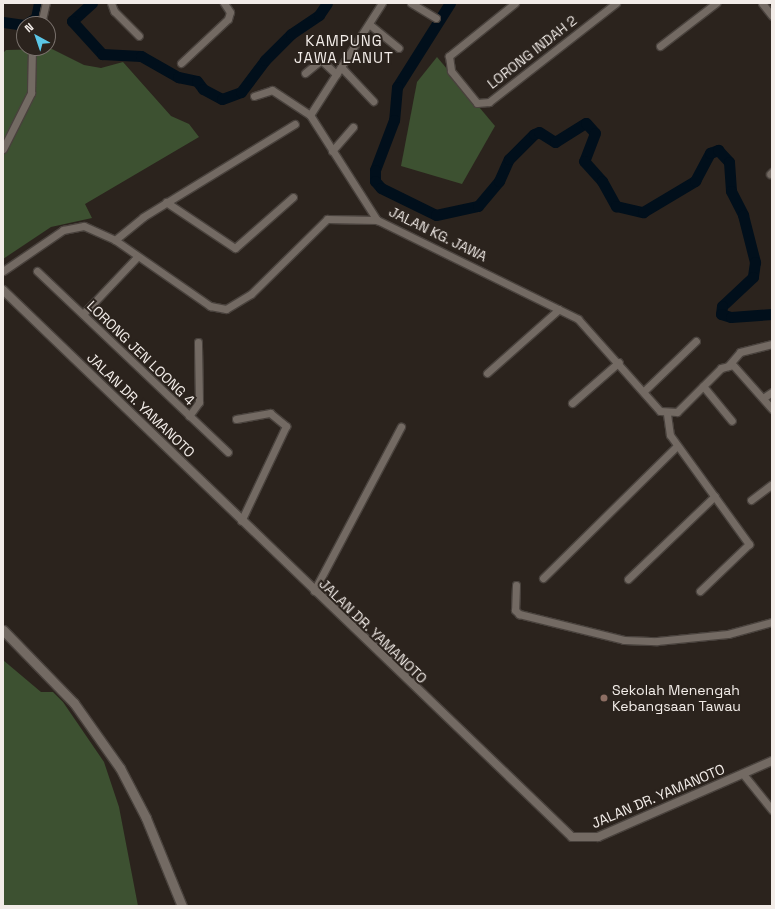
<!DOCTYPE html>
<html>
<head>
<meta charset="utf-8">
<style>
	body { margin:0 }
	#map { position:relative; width:775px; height:909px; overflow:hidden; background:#2b231d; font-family:"Space Grotesk",sans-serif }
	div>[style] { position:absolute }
	.green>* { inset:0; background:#3d5131 }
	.river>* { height:11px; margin:-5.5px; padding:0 5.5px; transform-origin:5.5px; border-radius:5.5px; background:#010f1b }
	.roads { filter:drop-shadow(1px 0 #49423d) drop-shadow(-1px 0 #49423d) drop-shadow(0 1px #49423d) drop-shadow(0 -1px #49423d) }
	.minor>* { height:7px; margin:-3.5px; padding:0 3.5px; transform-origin:3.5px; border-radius:3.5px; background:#736a63 }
	.tertiary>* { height:8px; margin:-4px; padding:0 4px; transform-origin:4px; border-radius:4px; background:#736a63 }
	.secondary>* { height:9px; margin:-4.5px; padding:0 4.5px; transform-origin:4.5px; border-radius:4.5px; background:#736a63 }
	.dots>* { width:11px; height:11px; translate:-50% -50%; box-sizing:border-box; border:2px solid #2b231d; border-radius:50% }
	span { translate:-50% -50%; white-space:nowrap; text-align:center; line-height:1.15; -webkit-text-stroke:4px #2b231d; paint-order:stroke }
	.street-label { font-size:14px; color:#f2ece8 }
	.poi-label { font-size:14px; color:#f2ece8 }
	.left { translate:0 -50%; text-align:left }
	.neighbourhood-label { font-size:15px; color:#f2ece8; letter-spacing:1px }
	.frame { position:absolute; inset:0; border:4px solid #f2ece8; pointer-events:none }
	.north { position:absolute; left:16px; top:16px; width:40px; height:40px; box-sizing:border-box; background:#2b231d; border:1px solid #7b736e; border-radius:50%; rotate:320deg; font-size:11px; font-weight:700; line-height:16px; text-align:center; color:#f2ece8 }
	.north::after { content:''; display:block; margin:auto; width:14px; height:18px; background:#5bc7e7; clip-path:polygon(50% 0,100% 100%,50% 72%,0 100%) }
</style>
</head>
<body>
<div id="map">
	<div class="green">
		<div style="clip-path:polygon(52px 49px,84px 65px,101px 68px,123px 62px,171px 116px,189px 124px,199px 137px,85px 204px,92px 218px,51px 227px,3px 259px,3px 53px,6px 50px)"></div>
		<div style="clip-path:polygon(437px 57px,495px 126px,462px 184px,401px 166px,417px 82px)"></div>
		<div style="clip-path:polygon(3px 660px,41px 692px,53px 692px,63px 702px,104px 762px,119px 807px,138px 906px,3px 906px)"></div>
	</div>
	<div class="river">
		<div style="left:92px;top:3px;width:27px;rotate:138deg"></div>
		<div style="left:72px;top:21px;width:45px;rotate:47.7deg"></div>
		<div style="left:102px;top:54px;width:39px;rotate:3deg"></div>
		<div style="left:141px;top:56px;width:43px;rotate:29.6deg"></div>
		<div style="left:178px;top:77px;width:19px;rotate:12deg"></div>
		<div style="left:197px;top:81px;width:10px;rotate:53deg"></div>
		<div style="left:203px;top:89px;width:21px;rotate:28deg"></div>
		<div style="left:222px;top:99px;width:20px;rotate:-20deg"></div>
		<div style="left:241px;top:92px;width:40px;rotate:-53deg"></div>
		<div style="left:265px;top:60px;width:37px;rotate:-45deg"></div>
		<div style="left:291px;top:34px;width:34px;rotate:-34deg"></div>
		<div style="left:319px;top:15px;width:14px;rotate:-56deg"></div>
		<div style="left:450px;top:3px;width:99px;rotate:122.2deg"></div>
		<div style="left:397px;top:87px;width:33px;rotate:95deg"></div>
		<div style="left:394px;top:120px;width:53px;rotate:110.8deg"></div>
		<div style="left:375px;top:170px;width:11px;rotate:90deg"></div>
		<div style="left:375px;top:181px;width:9px;rotate:49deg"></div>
		<div style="left:381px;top:188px;width:61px;rotate:26.1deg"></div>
		<div style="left:436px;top:215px;width:43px;rotate:-12.1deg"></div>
		<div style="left:478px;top:206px;width:33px;rotate:-50deg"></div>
		<div style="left:499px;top:181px;width:24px;rotate:-66deg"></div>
		<div style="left:509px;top:159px;width:35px;rotate:-45deg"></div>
		<div style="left:534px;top:134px;width:5px;rotate:-22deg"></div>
		<div style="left:539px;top:132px;width:19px;rotate:32deg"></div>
		<div style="left:555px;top:142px;width:36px;rotate:-32deg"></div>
		<div style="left:586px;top:123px;width:13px;rotate:48deg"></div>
		<div style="left:595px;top:133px;width:30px;rotate:111deg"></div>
		<div style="left:584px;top:161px;width:27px;rotate:48deg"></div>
		<div style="left:602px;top:181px;width:29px;rotate:61deg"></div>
		<div style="left:616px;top:206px;width:28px;rotate:13deg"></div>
		<div style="left:643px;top:212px;width:61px;rotate:-30.8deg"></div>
		<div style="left:695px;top:181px;width:32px;rotate:-62deg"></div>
		<div style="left:710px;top:153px;width:9px;rotate:-21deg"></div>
		<div style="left:718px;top:150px;width:16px;rotate:47deg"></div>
		<div style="left:729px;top:162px;width:29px;rotate:86deg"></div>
		<div style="left:731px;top:191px;width:27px;rotate:63deg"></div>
		<div style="left:743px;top:215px;width:49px;rotate:75.7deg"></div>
		<div style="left:755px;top:262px;width:15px;rotate:98deg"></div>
		<div style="left:753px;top:277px;width:42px;rotate:136.9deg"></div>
		<div style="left:722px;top:306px;width:8px;rotate:97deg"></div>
		<div style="left:721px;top:314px;width:10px;rotate:17deg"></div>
		<div style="left:731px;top:317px;width:41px;rotate:-4.2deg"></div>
		<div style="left:3px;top:22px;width:21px;rotate:8deg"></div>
		<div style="left:26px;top:24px;width:12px;rotate:-31deg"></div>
		<div style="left:36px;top:18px;width:15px;rotate:-79deg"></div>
	</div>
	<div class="roads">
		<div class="minor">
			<div style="left:111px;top:3px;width:9px;rotate:69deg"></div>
			<div style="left:114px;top:11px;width:35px;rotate:45deg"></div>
			<div style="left:411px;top:3px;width:29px;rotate:31deg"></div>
			<div style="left:515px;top:3px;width:85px;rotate:141.2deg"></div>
			<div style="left:449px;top:56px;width:15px;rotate:82deg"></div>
			<div style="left:451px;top:71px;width:41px;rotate:50.9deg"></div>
			<div style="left:477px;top:103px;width:12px;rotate:-5deg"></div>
			<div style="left:489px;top:102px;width:161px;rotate:-37.9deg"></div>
			<div style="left:762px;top:3px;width:16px;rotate:52deg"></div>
			<div style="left:41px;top:24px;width:22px;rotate:-77deg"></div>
			<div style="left:369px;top:24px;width:38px;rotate:39deg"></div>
			<div style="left:660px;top:46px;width:71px;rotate:-37.5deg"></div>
			<div style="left:181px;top:63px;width:64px;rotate:-43.1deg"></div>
			<div style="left:228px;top:19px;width:7px;rotate:-74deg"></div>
			<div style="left:230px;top:12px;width:11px;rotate:-124deg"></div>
			<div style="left:341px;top:67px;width:47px;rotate:46.7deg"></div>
			<div style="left:305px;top:73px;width:21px;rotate:-39deg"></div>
			<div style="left:321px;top:60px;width:21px;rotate:43deg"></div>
			<div style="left:254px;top:96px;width:19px;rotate:-18deg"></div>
			<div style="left:272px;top:90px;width:45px;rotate:33.3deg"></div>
			<div style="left:310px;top:115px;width:125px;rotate:57.5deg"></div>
			<div style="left:310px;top:115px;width:133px;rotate:-57.3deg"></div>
			<div style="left:3px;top:149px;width:63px;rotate:-63.4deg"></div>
			<div style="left:31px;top:93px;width:45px;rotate:-88.7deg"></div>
			<div style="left:332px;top:151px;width:32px;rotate:-49deg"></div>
			<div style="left:770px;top:174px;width:3px;rotate:-45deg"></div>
			<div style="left:166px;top:202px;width:83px;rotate:33.7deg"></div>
			<div style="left:235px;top:248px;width:77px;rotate:-41.3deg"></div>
			<div style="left:115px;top:240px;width:36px;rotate:-39deg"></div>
			<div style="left:143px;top:217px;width:178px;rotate:-31.5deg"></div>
			<div style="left:3px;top:271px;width:73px;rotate:-34.3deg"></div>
			<div style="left:63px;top:230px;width:21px;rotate:-11deg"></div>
			<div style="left:84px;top:226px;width:34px;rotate:24deg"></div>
			<div style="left:115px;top:240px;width:116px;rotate:34.8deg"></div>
			<div style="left:210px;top:306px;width:16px;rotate:11deg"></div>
			<div style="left:226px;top:309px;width:29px;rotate:-31deg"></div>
			<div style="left:251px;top:294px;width:107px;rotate:-44.6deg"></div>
			<div style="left:327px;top:219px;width:50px;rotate:1.1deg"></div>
			<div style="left:377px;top:220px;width:224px;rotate:26.2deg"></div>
			<div style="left:578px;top:319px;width:123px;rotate:48.3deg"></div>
			<div style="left:660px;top:411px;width:17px;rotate:3deg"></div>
			<div style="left:677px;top:412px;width:62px;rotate:-45deg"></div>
			<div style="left:721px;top:368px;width:12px;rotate:-14deg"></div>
			<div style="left:733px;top:365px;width:59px;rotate:48.4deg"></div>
			<div style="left:37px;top:271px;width:263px;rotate:43.5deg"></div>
			<div style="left:83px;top:314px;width:79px;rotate:-46.5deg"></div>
			<div style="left:728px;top:366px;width:18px;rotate:-49deg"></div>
			<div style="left:740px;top:352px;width:33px;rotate:-14deg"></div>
			<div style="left:487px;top:373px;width:96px;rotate:-41.6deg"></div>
			<div style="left:703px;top:386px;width:45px;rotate:50.4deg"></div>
			<div style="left:644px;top:391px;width:72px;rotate:-43.9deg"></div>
			<div style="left:763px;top:398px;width:11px;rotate:-34deg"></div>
			<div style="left:572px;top:403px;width:62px;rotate:-41.1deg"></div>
			<div style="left:667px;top:414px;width:21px;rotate:82deg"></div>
			<div style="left:670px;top:435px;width:135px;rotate:54.1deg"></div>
			<div style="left:749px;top:544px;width:68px;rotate:136.2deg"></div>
			<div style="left:189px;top:416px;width:17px;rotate:-54deg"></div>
			<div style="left:199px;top:402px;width:60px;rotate:-91deg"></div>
			<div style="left:236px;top:419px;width:35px;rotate:-10deg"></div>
			<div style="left:270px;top:413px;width:21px;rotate:39deg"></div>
			<div style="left:286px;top:426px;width:105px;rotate:115.3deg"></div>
			<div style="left:751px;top:500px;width:26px;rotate:-37deg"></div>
			<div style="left:543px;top:578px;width:188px;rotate:-44.6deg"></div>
			<div style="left:628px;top:579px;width:120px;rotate:-43.7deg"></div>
			<div style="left:516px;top:585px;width:25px;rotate:92deg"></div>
			<div style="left:515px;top:610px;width:6px;rotate:45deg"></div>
			<div style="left:519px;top:614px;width:108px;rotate:13.9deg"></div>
			<div style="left:624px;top:640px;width:33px;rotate:2deg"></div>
			<div style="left:657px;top:641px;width:71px;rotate:-5.6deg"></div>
			<div style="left:728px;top:634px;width:46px;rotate:-15.3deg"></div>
			<div style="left:314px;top:591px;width:186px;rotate:-62.1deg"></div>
			<div style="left:743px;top:774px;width:46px;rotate:51.1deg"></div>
		</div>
		<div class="tertiary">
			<div style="left:3px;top:290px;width:789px;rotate:43.87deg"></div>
			<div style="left:572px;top:837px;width:26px"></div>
			<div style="left:598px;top:837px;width:190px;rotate:-23.6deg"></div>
		</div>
		<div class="secondary">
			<div style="left:3px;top:630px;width:102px;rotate:45.8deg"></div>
			<div style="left:74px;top:703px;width:80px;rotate:54.7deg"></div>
			<div style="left:120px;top:768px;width:56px;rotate:62.5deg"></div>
			<div style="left:146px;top:818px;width:95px;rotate:67.8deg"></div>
		</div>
	</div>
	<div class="dots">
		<div style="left:604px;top:698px;background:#8d6e63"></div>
	</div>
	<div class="street-label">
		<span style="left:532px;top:52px;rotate:-38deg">LORONG INDAH 2</span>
		<span style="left:438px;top:234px;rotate:26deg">JALAN KG. JAWA</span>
		<span style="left:141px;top:353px;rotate:44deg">LORONG JEN LOONG 4</span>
		<span style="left:141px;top:405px;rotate:44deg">JALAN DR. YAMANOTO</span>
		<span style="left:373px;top:631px;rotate:44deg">JALAN DR. YAMANOTO</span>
		<span style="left:658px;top:796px;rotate:-23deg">JALAN DR. YAMANOTO</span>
	</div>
	<div class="poi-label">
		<span class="left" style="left:612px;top:698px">Sekolah Menengah<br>Kebangsaan Tawau</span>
	</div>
	<div class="neighbourhood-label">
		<span style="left:344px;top:49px">KAMPUNG<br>JAWA LANUT</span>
	</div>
	<div class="frame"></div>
	<div class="north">N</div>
</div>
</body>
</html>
